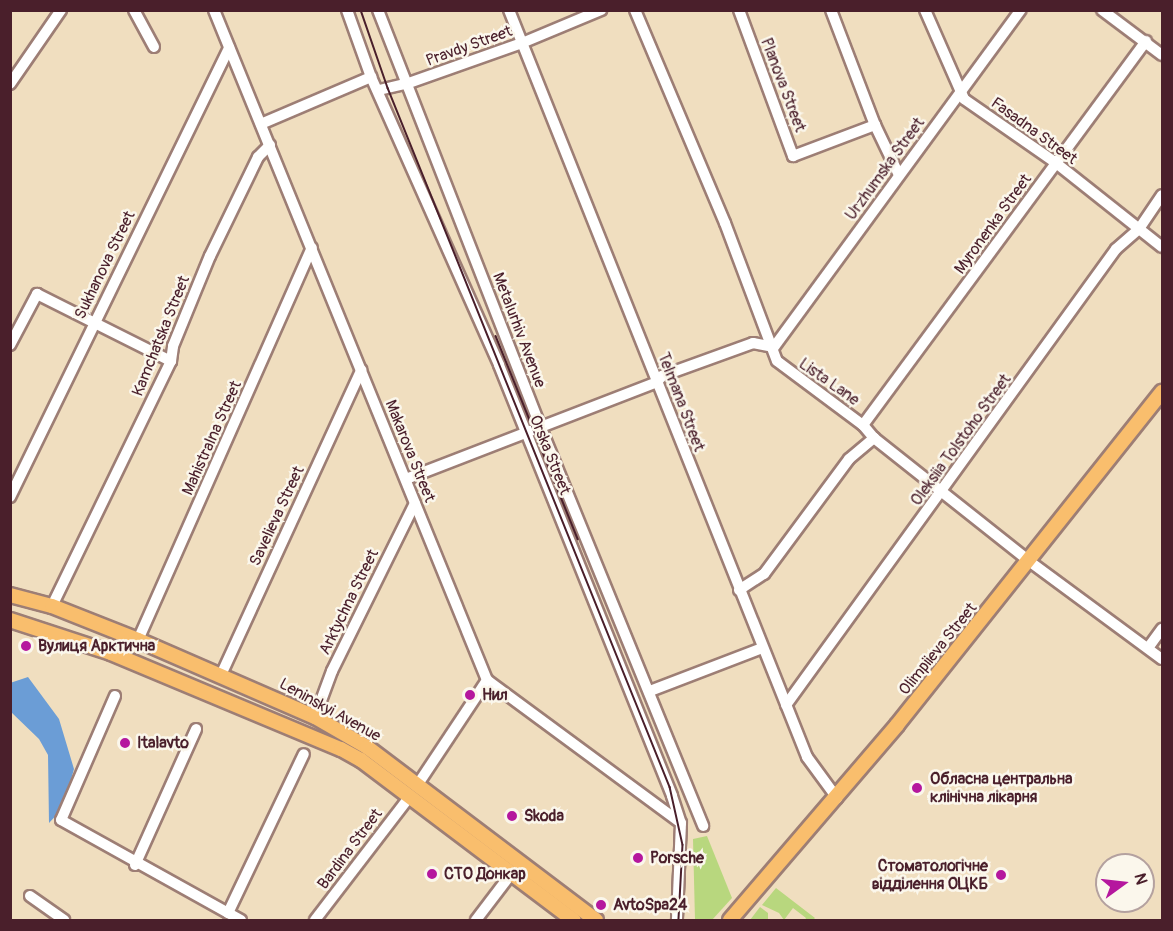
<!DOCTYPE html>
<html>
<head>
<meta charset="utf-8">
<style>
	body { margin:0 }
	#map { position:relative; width:1173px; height:931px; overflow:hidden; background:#f0debf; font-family:Pangolin,sans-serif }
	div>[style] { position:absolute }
	.green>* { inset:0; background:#b8d77e }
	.water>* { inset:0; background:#6b9dd6 }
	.roads { filter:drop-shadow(2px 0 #9d7e75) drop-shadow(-2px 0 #9d7e75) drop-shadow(0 2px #9d7e75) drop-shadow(0 -2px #9d7e75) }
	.minor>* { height:10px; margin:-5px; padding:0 5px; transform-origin:5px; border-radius:5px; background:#fff }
	.major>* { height:14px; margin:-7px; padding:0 7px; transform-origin:7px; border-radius:7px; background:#f9be6d }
	.tram>* { height:1.5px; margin:-0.75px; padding:0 0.75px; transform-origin:0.75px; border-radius:0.75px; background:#4a1f2b }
	.dots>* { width:16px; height:16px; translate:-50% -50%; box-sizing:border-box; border:3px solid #fbf7ec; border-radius:50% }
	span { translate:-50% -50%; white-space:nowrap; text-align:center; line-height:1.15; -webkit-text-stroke:5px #fbf7ec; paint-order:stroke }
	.street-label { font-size:16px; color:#4a1f2b }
	.poi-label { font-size:16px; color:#4a1f2b; font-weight:700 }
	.left { translate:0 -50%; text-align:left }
	.right { translate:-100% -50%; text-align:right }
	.frame { position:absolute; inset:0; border:12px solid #4a1f2b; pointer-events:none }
	.north { position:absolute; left:1095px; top:853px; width:60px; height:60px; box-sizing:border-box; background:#fbf7ec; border:2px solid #b4a19f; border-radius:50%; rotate:75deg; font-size:16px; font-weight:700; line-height:24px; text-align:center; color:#4a1f2b }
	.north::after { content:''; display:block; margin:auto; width:21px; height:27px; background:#b5179e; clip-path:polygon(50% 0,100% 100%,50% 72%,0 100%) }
</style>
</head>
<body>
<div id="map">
	<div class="green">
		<div style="clip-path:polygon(707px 836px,732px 898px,712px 920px,695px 920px,693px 839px)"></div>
		<div style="clip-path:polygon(776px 888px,815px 918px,813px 920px,805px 920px,806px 918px,793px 908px,784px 920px,779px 913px,762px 905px)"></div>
		<div style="clip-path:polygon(760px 907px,768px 913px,768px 919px,750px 920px)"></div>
	</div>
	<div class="water">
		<div style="clip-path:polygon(28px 677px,59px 719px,74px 769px,63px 808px,49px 823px,48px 755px,39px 739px,11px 712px,10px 683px)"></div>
	</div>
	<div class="roads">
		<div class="minor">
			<div style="left:134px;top:10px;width:42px;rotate:61.6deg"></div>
			<div style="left:214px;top:10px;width:723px;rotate:67.83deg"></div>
			<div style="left:487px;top:680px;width:241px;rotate:36.4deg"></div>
			<div style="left:347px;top:10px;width:71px;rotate:70.3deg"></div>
			<div style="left:371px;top:77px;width:315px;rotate:66deg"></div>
			<div style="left:499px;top:365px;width:464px;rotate:68.1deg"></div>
			<div style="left:672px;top:796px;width:28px;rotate:72deg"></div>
			<div style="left:681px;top:823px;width:97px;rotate:92.4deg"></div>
			<div style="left:378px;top:10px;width:446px;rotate:68.7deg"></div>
			<div style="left:540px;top:426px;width:432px;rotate:67.8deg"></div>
			<div style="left:509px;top:10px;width:804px;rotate:68.25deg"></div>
			<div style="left:807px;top:757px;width:51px;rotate:53.8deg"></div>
			<div style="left:635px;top:10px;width:231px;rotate:67.1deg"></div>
			<div style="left:725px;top:223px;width:147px;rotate:69.4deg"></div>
			<div style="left:777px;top:361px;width:107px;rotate:36.7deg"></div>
			<div style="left:863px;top:425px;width:17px;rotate:50deg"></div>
			<div style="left:874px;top:438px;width:198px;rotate:38.4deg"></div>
			<div style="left:1029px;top:561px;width:165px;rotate:36.4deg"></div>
			<div style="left:739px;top:10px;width:156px;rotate:69.7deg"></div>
			<div style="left:793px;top:156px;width:88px;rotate:-20.7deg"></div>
			<div style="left:831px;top:10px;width:123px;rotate:69.1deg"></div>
			<div style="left:875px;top:125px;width:55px;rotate:64.4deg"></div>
			<div style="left:925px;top:10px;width:97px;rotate:66.3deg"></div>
			<div style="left:964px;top:99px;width:112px;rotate:34.8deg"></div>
			<div style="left:1056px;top:163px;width:135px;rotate:38.4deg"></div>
			<div style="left:1102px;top:10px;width:75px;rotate:36.9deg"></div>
			<div style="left:10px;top:84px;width:90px;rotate:-55.4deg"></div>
			<div style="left:379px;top:90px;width:28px;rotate:-13deg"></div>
			<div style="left:406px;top:84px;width:123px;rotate:-19.5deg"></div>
			<div style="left:522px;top:43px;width:86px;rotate:-22.7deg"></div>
			<div style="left:261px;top:124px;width:120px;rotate:-23.1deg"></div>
			<div style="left:10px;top:345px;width:58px;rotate:-62.1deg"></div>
			<div style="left:37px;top:294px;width:150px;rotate:26.6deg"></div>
			<div style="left:863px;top:425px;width:477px;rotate:-53.6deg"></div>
			<div style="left:406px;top:479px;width:269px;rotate:-21.1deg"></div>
			<div style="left:657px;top:382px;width:8px;rotate:-50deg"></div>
			<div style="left:662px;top:376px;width:97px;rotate:-19.9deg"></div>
			<div style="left:753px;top:343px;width:21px;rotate:11deg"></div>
			<div style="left:774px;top:347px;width:418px;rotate:-53.8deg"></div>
			<div style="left:10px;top:497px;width:500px;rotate:-64deg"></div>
			<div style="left:739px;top:590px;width:30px;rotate:-33deg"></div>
			<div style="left:764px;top:574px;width:143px;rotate:-53.5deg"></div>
			<div style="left:849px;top:459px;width:33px;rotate:-40deg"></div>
			<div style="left:52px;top:606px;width:272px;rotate:-64.1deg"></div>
			<div style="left:171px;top:361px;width:15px;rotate:-82deg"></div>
			<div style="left:173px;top:346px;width:97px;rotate:-67.7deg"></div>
			<div style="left:210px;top:256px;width:110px;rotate:-64.1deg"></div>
			<div style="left:258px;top:157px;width:17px;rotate:-45deg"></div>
			<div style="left:138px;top:640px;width:429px;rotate:-66.1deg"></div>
			<div style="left:1148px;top:648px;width:24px;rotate:-54deg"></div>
			<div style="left:221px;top:675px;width:336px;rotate:-65.3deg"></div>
			<div style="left:650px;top:691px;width:120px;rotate:-21deg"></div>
			<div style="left:115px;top:696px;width:135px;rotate:113.5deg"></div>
			<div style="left:61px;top:820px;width:206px;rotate:29.1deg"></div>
			<div style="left:786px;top:705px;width:563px;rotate:-54.11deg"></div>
			<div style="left:1116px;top:249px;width:30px;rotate:-41deg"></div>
			<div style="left:1139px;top:229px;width:41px;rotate:-55.9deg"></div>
			<div style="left:315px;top:717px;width:49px;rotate:-69.7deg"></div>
			<div style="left:332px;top:671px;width:187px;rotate:-63.7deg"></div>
			<div style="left:418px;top:784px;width:125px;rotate:-56.4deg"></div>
			<div style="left:135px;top:865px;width:149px;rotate:-65.8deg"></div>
			<div style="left:30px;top:896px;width:42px;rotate:35.2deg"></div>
			<div style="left:228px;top:913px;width:176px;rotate:-64.5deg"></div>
			<div style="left:315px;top:920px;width:156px;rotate:-52.5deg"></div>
			<div style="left:476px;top:920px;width:58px;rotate:-52.7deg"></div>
		</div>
		<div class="major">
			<div style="left:10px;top:595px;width:43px;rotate:14.7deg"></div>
			<div style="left:52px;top:606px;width:92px;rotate:21.6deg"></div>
			<div style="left:138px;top:640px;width:193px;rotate:23.5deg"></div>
			<div style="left:315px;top:717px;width:60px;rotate:30deg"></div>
			<div style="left:367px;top:747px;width:287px;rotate:37.1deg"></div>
			<div style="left:10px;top:620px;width:106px;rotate:18.1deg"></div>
			<div style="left:111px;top:653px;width:249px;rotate:22.7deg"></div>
			<div style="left:341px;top:749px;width:23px;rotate:29deg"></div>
			<div style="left:361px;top:760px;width:266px;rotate:37deg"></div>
			<div style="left:730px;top:920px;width:257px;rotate:-49.4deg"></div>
			<div style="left:897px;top:725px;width:426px;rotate:-51.5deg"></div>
		</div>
	</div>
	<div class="tram">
		<div style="left:361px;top:10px;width:83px;rotate:70.9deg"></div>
		<div style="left:388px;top:88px;width:754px;rotate:68.03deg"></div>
		<div style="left:670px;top:787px;width:59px;rotate:77.4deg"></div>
		<div style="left:683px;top:845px;width:75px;rotate:93.1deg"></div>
		<div style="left:496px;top:336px;width:219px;rotate:68deg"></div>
	</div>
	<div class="dots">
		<div style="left:26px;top:646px;background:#b5179e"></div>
		<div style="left:470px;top:695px;background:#b5179e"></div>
		<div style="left:125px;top:743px;background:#b5179e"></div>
		<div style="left:917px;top:788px;background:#b5179e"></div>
		<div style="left:512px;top:816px;background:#b5179e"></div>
		<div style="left:638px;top:858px;background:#b5179e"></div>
		<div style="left:432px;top:874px;background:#b5179e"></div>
		<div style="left:1001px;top:875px;background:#b5179e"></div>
		<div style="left:601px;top:905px;background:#b5179e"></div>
	</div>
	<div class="street-label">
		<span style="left:469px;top:46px;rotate:-20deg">Pravdy Street</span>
		<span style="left:783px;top:85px;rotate:69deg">Planova Street</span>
		<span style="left:1034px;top:131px;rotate:36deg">Fasadna Street</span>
		<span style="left:885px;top:169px;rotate:-54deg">Urzhumska Street</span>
		<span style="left:993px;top:224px;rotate:-54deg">Myronenka Street</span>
		<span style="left:105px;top:265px;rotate:-64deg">Sukhanova Street</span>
		<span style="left:519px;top:330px;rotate:69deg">Metalurhiv Avenue</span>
		<span style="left:161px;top:336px;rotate:-68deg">Kamchatska Street</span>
		<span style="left:829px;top:382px;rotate:35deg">Lista Lane</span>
		<span style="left:681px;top:402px;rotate:69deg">Telmana Street</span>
		<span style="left:212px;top:438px;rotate:-66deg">Mahistralna Street</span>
		<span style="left:961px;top:440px;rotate:-54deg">Oleksiia Tolstoho Street</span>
		<span style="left:410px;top:451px;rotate:68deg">Makarova Street</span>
		<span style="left:550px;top:455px;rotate:68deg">Orska Street</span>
		<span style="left:277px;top:516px;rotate:-65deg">Savelieva Street</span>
		<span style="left:349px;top:602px;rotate:-64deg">Arktychna Street</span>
		<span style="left:938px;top:649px;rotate:-51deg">Olimpiieva Street</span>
		<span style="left:330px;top:710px;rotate:29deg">Leninskyi Avenue</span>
		<span style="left:350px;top:849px;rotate:-53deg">Bardina Street</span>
	</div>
	<div class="poi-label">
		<span class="left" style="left:38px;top:646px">Вулиця Арктична</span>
		<span class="left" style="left:482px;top:695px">Нил</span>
		<span class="left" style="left:137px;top:743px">Italavto</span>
		<span class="left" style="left:930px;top:788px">Обласна центральна<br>клінічна лікарня</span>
		<span class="left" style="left:524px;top:816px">Skoda</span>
		<span class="left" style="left:650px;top:858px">Porsche</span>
		<span class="right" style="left:988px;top:875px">Стоматологічне<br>відділення ОЦКБ</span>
		<span class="left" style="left:444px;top:874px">СТО Донкар</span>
		<span class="left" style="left:613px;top:905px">AvtoSpa24</span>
	</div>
	<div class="frame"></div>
	<div class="north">N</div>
</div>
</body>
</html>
